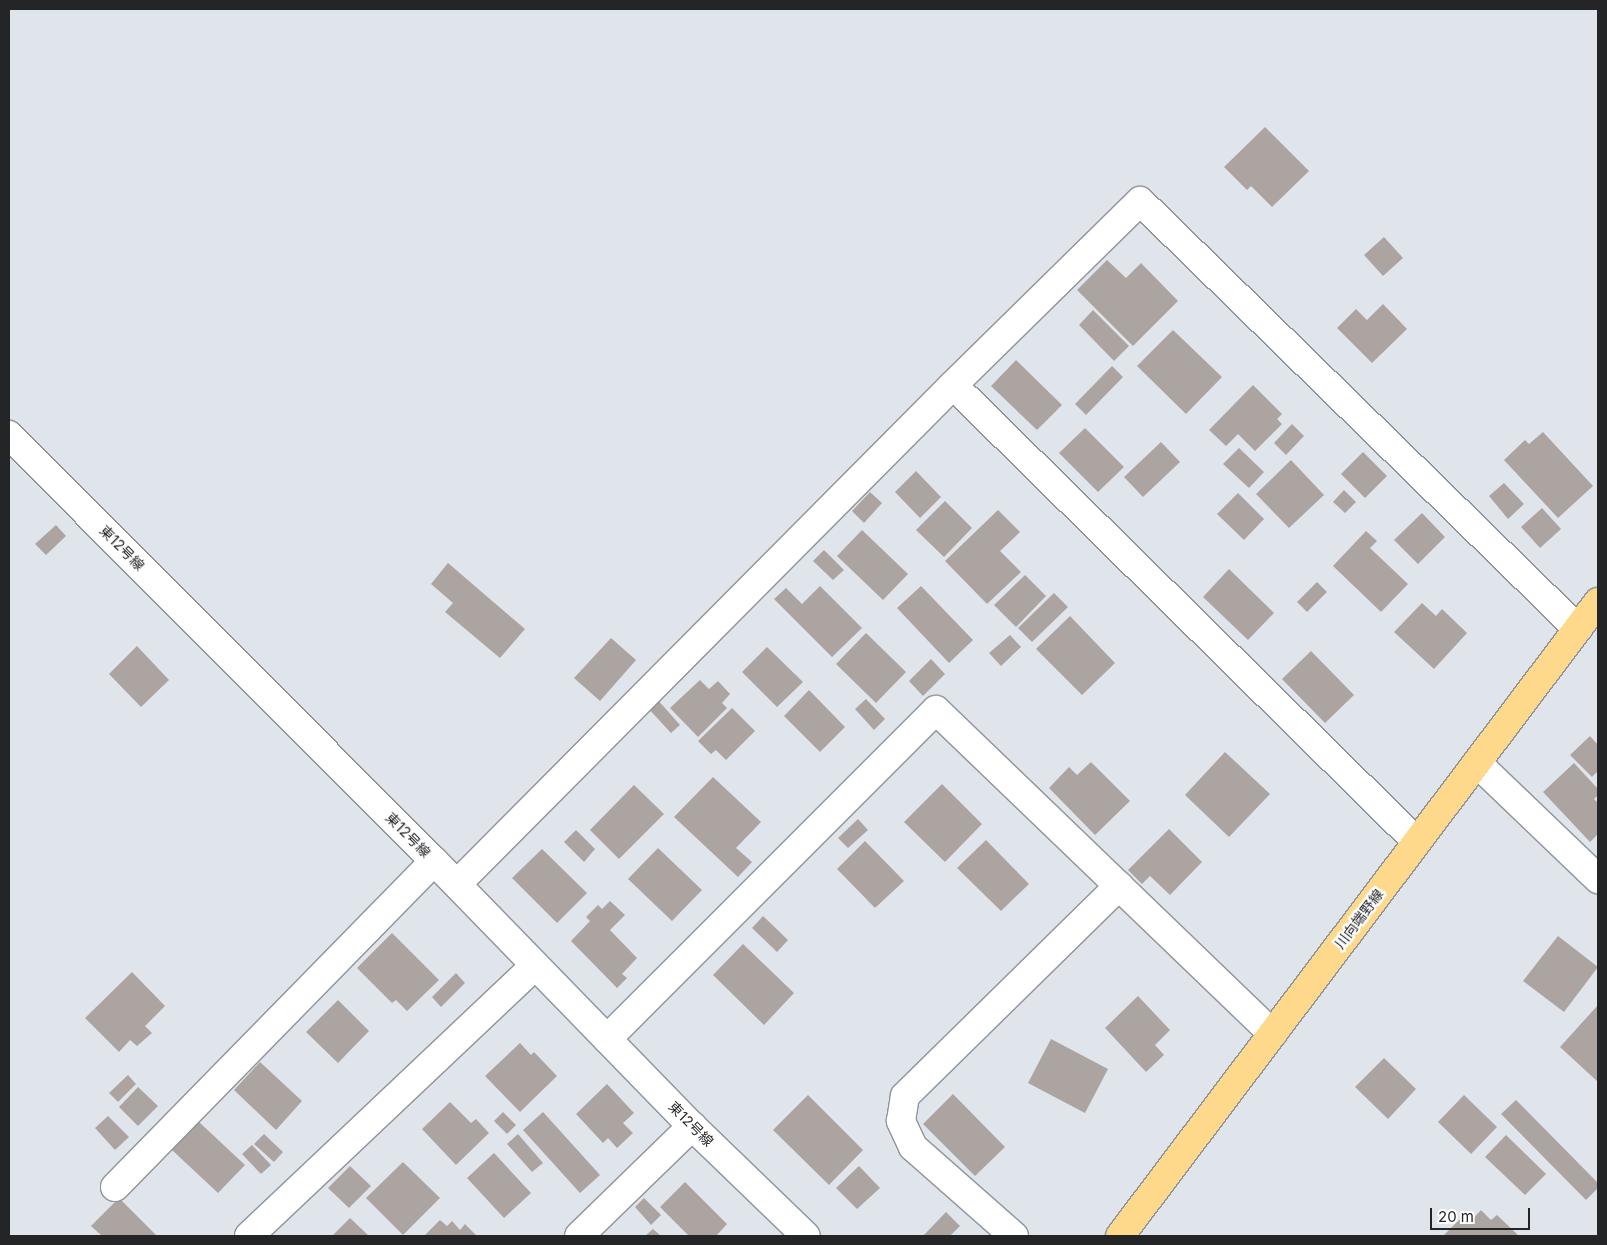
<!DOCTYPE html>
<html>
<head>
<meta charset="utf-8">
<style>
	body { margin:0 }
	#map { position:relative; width:1607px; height:1245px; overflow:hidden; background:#e0e5eb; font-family:Inter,"Noto Sans JP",sans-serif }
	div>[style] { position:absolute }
	.building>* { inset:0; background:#aca4a1 }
	.roads { filter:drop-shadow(1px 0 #8f949a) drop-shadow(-1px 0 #8f949a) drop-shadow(0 1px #8f949a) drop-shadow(0 -1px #8f949a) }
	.minor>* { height:28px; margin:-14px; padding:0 14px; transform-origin:14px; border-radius:14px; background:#fff }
	.major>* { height:28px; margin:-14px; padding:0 14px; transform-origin:14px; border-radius:14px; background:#fed98b }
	span { translate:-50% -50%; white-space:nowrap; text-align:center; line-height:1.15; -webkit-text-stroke:4.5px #fff; paint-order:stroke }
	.street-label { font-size:14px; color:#232527 }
	.frame { position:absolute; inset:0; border:10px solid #232527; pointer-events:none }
	.scale { position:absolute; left:1430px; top:1208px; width:100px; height:22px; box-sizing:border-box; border:2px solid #232527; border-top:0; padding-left:6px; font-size:15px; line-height:18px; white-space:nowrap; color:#232527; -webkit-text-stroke:4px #fff; paint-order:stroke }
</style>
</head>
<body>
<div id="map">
	<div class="building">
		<div style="clip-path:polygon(1265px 127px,1309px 171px,1272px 207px,1251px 186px,1247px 190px,1224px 167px)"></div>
		<div style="clip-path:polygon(1384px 237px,1403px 258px,1383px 276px,1364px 255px)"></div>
		<div style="clip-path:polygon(1107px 260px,1126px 278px,1141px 263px,1178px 301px,1133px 346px,1077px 290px)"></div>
		<div style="clip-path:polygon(1383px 304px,1407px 329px,1372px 363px,1337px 328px,1356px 309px,1367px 320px)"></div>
		<div style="clip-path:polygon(1093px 310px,1129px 346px,1114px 361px,1079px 325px)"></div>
		<div style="clip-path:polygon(1173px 330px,1222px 377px,1186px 414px,1137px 366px)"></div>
		<div style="clip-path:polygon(1016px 360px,1062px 405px,1037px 430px,991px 386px)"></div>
		<div style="clip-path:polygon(1112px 366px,1123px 377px,1086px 415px,1075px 404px)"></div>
		<div style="clip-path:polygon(1253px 385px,1282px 414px,1277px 419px,1282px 424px,1255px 451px,1238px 434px,1226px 446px,1209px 430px)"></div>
		<div style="clip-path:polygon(1292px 424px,1304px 436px,1286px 455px,1274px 443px)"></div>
		<div style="clip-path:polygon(1085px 428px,1124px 467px,1098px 492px,1059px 453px)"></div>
		<div style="clip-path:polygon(1543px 432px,1593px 486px,1558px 518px,1504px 460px,1525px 440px,1529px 444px)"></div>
		<div style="clip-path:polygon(1161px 442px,1180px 462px,1143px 497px,1124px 477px)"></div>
		<div style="clip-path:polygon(1239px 448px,1264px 472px,1249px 488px,1223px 464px)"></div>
		<div style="clip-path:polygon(1363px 452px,1387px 476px,1365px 498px,1341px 474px)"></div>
		<div style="clip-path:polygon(1291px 460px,1324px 495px,1289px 528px,1256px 494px)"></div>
		<div style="clip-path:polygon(916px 471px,941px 497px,920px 518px,895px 492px)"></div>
		<div style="clip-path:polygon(1504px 483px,1524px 504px,1508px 519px,1489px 496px)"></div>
		<div style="clip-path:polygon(1344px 490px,1356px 502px,1345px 513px,1333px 502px)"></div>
		<div style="clip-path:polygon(870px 492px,882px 503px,864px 523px,852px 511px)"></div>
		<div style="clip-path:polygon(1238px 493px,1264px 519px,1244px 540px,1217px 514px)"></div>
		<div style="clip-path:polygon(945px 501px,972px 528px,944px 557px,916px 530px)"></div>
		<div style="clip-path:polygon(1542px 508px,1561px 529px,1540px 548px,1521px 527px)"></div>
		<div style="clip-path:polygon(998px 510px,1020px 532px,1000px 551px,1021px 572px,987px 604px,945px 561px)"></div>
		<div style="clip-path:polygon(1422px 513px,1445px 537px,1418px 564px,1394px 540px)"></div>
		<div style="clip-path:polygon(56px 525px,66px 536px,46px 555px,35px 544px)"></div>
		<div style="clip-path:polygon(862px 530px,908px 574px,883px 600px,837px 556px)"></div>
		<div style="clip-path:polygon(1366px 531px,1377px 541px,1370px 548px,1408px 584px,1381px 612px,1333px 566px)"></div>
		<div style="clip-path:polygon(824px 550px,844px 570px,833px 580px,813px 561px)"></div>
		<div style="clip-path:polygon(448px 563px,525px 629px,500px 658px,445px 612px,453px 603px,431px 584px)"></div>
		<div style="clip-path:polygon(1229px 569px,1274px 613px,1248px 640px,1203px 597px)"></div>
		<div style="clip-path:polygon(1025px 575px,1046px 596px,1016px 627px,994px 605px)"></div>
		<div style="clip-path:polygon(1317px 582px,1327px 592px,1307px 612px,1297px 602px)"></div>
		<div style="clip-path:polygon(820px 586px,862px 628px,832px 657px,774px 599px,786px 588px,802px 604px)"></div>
		<div style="clip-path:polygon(921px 586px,973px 640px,949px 663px,897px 608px)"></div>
		<div style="clip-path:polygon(1054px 593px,1068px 607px,1032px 642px,1018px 628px)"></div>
		<div style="clip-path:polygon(1422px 603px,1436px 616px,1442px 609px,1467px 633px,1434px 669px,1394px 632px)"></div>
		<div style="clip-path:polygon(1070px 616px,1115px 663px,1082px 695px,1036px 649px)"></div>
		<div style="clip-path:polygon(866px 633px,906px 672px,876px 703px,836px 664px)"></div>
		<div style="clip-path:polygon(1010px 635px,1021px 647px,1001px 666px,989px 653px)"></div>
		<div style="clip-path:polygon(611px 638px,636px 660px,600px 701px,574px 678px)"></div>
		<div style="clip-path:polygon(137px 646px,169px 680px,141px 707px,109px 674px)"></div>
		<div style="clip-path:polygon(767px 647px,803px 682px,777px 707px,742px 672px)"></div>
		<div style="clip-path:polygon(1311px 651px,1354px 695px,1325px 723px,1282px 679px)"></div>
		<div style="clip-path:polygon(931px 659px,945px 674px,923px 696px,909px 681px)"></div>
		<div style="clip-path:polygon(700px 680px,709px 689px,718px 681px,730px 694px,722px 703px,727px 708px,698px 737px,670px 708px)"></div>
		<div style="clip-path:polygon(809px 690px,845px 727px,820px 752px,784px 716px)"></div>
		<div style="clip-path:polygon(656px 698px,680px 725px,671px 733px,647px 707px)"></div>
		<div style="clip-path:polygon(866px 699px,885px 719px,874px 730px,855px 709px)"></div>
		<div style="clip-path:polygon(732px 708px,755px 731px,726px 760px,716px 750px,711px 754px,698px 741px)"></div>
		<div style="clip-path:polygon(1590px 736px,1598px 745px,1598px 771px,1592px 777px,1570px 755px)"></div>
		<div style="clip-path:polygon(1225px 752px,1270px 794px,1229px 837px,1185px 795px)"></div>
		<div style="clip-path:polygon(1091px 762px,1130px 801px,1095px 835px,1049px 788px,1069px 767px,1077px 775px)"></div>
		<div style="clip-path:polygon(1574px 763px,1598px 789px,1598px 795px,1594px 799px,1598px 803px,1598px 834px,1590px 842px,1543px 792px)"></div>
		<div style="clip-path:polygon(713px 777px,761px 822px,736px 848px,752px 862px,738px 877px,674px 817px)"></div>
		<div style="clip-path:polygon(942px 784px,982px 824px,945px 862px,904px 822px)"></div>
		<div style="clip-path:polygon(634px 785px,664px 814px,619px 859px,590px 830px)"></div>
		<div style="clip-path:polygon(858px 819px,868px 830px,848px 848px,838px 838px)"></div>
		<div style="clip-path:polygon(1169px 829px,1202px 862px,1170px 895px,1150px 876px,1142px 884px,1128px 870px)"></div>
		<div style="clip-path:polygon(576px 830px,595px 849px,584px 862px,564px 842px)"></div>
		<div style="clip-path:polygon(986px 840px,1029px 884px,1001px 911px,957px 868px)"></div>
		<div style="clip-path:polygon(865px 841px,904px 881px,875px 908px,837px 869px)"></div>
		<div style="clip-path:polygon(658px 848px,702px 890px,672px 921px,628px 879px)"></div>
		<div style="clip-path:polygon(542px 849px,587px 893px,557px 923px,512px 878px)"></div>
		<div style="clip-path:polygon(610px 901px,625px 915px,610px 930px,637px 958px,622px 974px,627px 978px,617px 988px,571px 941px,590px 921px,586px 917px,598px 905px,602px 909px)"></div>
		<div style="clip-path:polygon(763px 916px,788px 940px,777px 952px,752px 928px)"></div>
		<div style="clip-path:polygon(392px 933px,439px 980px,407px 1011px,396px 1000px,392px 1003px,357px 968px)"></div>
		<div style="clip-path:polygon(1558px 936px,1598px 967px,1564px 1012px,1523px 981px)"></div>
		<div style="clip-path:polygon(743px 944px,794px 993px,764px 1025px,713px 975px)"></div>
		<div style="clip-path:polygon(132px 972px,165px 1006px,145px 1026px,152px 1033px,137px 1046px,130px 1040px,119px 1052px,85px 1018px)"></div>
		<div style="clip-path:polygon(456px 973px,465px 983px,441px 1007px,432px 997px)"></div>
		<div style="clip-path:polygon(1138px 996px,1170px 1030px,1155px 1045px,1164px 1055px,1146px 1072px,1105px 1028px)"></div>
		<div style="clip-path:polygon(338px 1000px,369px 1031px,338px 1063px,306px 1032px)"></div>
		<div style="clip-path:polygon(1598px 1005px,1598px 1082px,1560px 1047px)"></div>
		<div style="clip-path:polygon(1051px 1039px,1108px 1069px,1085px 1113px,1028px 1083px)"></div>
		<div style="clip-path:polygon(520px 1043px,531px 1055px,534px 1052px,557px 1076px,520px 1112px,485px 1076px)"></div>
		<div style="clip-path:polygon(1384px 1058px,1416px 1089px,1388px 1119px,1355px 1087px)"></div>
		<div style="clip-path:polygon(260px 1062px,302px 1101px,276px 1130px,234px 1090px)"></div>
		<div style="clip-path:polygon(128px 1075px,136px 1084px,118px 1102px,109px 1093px)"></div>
		<div style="clip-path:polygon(607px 1084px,634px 1113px,623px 1123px,633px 1133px,617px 1148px,608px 1138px,603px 1143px,576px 1114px)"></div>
		<div style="clip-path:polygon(138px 1087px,158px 1106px,138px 1126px,119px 1107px)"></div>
		<div style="clip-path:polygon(953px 1094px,1005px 1147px,975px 1176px,923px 1124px)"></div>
		<div style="clip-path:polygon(808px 1095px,863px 1150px,829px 1185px,773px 1130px)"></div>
		<div style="clip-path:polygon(1464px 1095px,1497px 1127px,1471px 1154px,1438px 1122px)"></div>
		<div style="clip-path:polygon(1516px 1100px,1598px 1183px,1598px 1188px,1586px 1200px,1501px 1114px)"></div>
		<div style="clip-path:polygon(450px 1102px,471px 1123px,476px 1119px,489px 1133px,456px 1165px,422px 1129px)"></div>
		<div style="clip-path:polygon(503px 1112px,516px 1125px,507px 1134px,494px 1121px)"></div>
		<div style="clip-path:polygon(543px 1112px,600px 1175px,580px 1193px,523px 1130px)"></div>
		<div style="clip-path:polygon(108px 1116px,129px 1137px,115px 1150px,95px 1128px)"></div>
		<div style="clip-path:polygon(199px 1122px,245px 1165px,218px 1193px,172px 1150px)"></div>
		<div style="clip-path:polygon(264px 1134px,283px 1152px,274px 1162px,254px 1144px)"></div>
		<div style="clip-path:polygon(518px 1134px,543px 1163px,532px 1172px,507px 1144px)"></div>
		<div style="clip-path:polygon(1506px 1135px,1546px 1174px,1525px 1195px,1485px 1157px)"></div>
		<div style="clip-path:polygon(252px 1145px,271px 1165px,261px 1174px,242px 1154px)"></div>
		<div style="clip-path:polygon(494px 1153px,531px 1193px,504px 1218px,467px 1178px)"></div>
		<div style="clip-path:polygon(403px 1162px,440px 1198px,403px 1235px,366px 1198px)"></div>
		<div style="clip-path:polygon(350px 1166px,371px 1186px,349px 1208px,328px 1188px)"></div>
		<div style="clip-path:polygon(859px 1166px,880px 1188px,857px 1209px,836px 1188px)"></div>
		<div style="clip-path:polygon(685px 1182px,727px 1224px,716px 1236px,689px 1236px,660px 1207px)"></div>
		<div style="clip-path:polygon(119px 1198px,157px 1236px,102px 1236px,91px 1226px)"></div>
		<div style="clip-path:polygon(644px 1198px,661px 1215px,651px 1225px,635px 1207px)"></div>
		<div style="clip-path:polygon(1481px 1210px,1491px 1220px,1497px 1215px,1519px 1236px,1443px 1236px,1462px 1217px,1469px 1223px)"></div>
		<div style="clip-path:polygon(946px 1212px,960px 1226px,950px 1236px,923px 1236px)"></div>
		<div style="clip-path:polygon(350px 1218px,369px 1236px,332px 1236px)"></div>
		<div style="clip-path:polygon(440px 1220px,447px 1226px,452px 1221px,460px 1230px,465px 1224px,477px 1236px,424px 1236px)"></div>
		<div style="clip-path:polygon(653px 1229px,661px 1236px,645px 1236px)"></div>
	</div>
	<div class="roads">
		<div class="minor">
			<div style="left:953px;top:385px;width:651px;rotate:44.56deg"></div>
			<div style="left:9px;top:435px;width:602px;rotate:45.07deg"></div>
			<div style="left:434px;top:861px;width:370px;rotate:45.8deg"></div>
			<div style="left:692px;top:1126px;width:158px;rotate:44deg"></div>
			<div style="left:1477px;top:763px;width:168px;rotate:43.8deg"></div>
			<div style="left:457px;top:884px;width:704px;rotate:-45.17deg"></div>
			<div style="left:953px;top:385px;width:262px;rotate:-44.5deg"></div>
			<div style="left:1140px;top:201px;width:612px;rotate:44.34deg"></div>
			<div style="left:607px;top:1039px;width:465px;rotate:-45deg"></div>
			<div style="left:936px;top:710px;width:467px;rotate:43.9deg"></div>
			<div style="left:115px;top:1187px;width:456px;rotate:-45.6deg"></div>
			<div style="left:249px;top:1236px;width:393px;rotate:-43.4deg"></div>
			<div style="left:579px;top:1236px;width:158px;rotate:-44.2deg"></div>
			<div style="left:1014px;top:1236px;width:135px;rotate:-138.6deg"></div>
			<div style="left:913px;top:1147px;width:29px;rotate:-115deg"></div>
			<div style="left:901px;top:1121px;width:25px;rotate:-81deg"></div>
			<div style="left:905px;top:1096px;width:300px;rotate:-44.5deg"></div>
		</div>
		<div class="major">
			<div style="left:1120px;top:1236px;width:794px;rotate:-52.99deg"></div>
		</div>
	</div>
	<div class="street-label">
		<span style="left:122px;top:548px;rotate:45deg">東12号線</span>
		<span style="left:408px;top:835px;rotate:45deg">東12号線</span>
		<span style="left:1359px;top:919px;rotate:-53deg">川向端野線</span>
		<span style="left:691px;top:1124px;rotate:45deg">東12号線</span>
	</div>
	<div class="frame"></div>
	<div class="scale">20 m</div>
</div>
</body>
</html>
